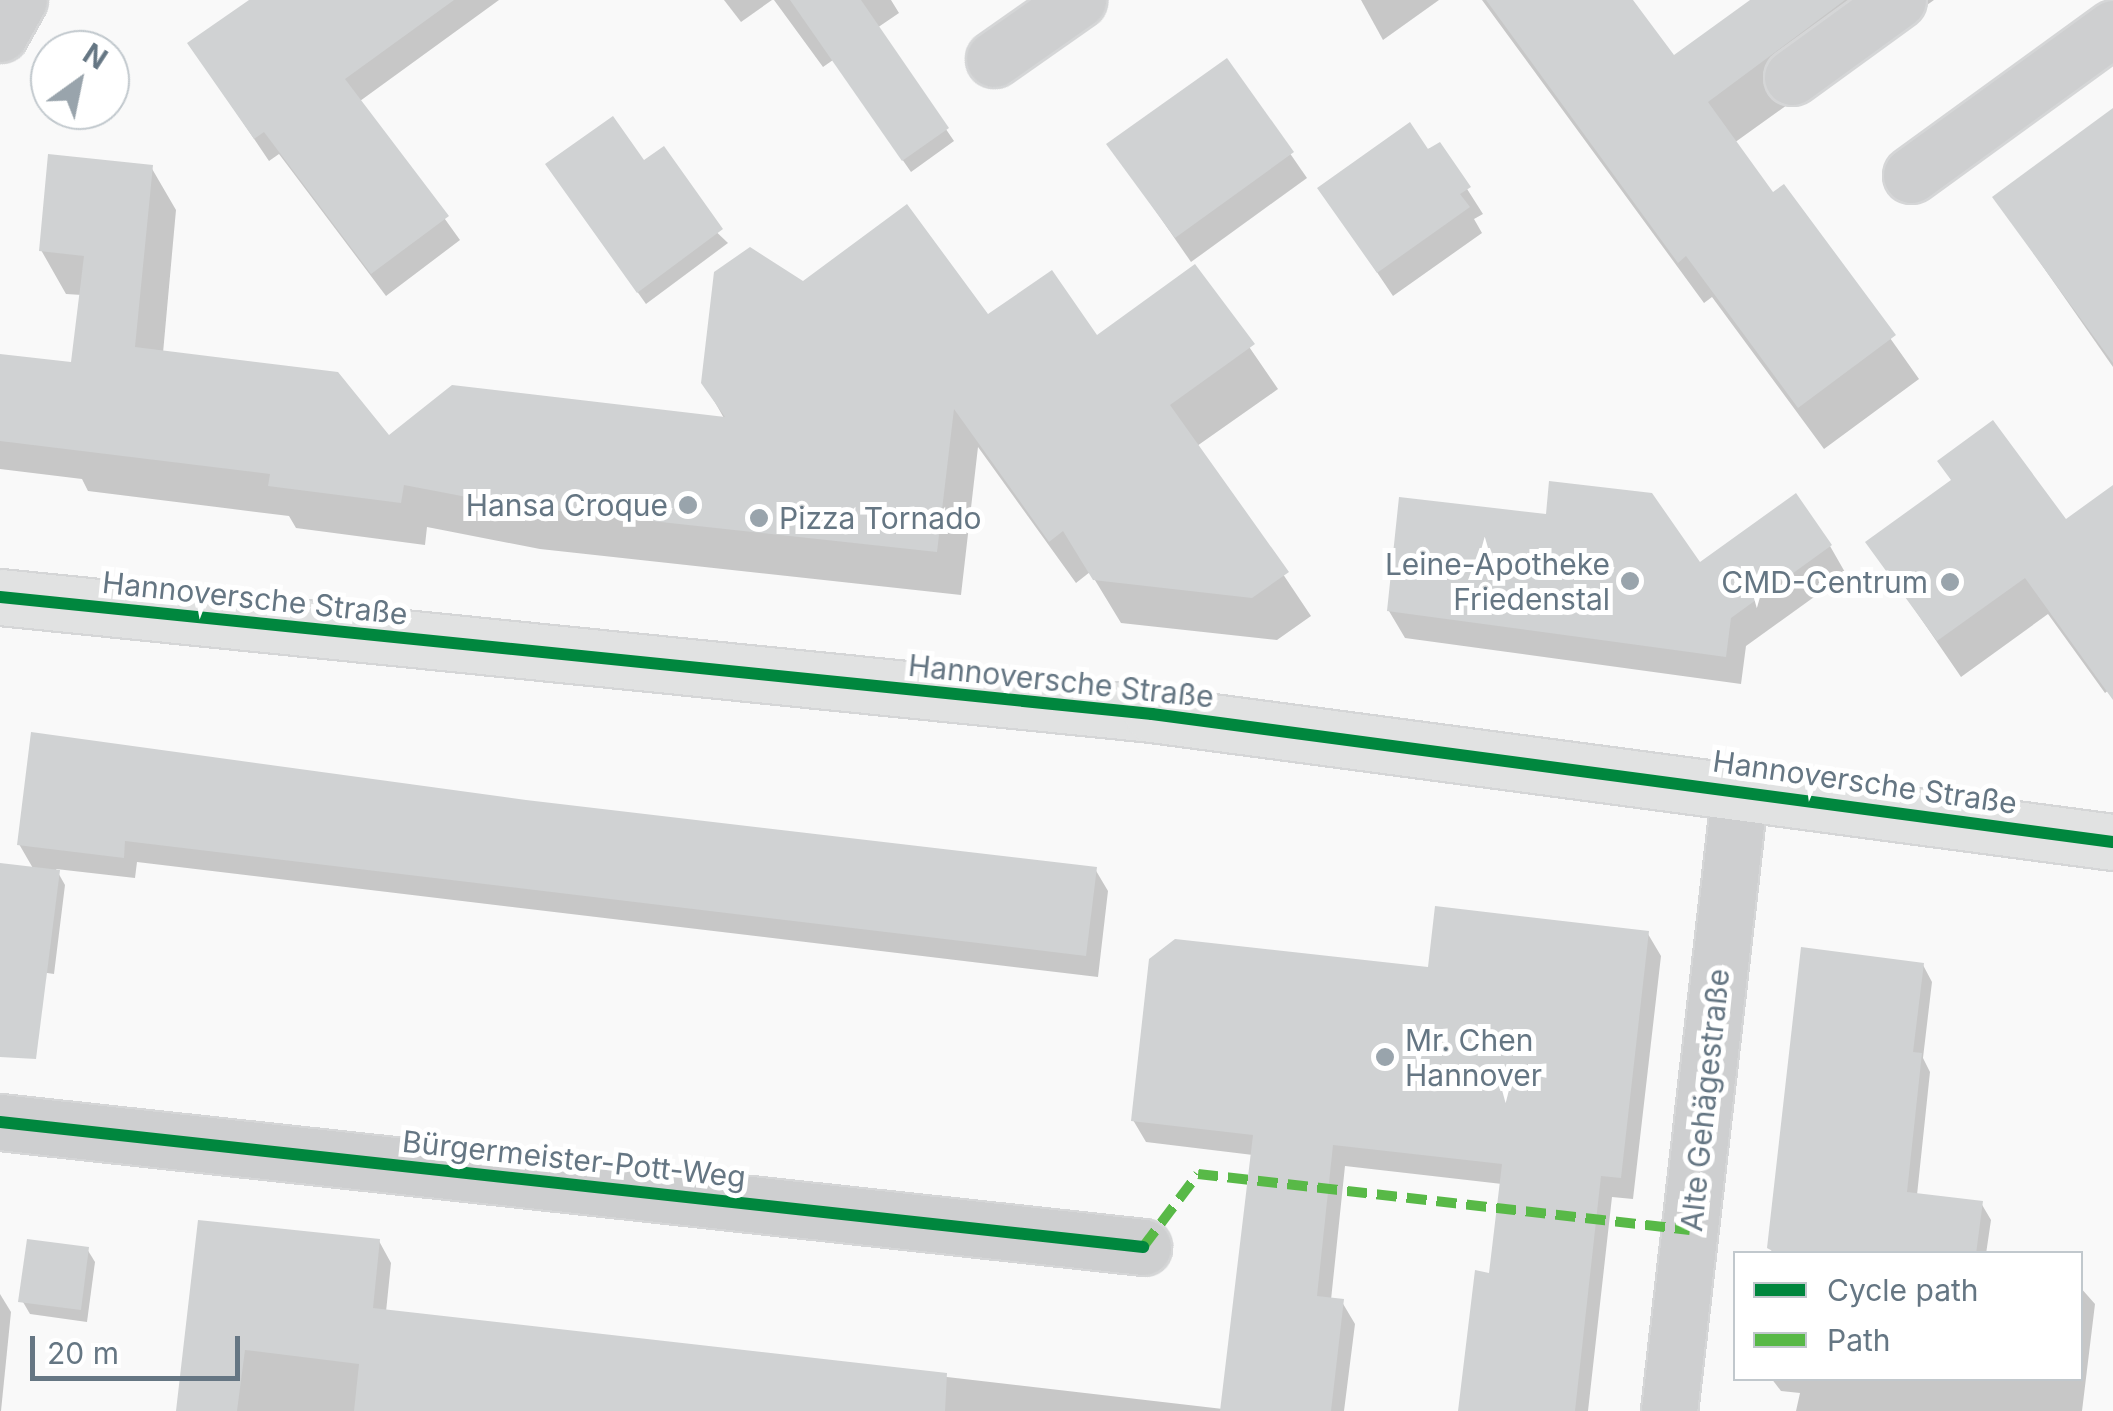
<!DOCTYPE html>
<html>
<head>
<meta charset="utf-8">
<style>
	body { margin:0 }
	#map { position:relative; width:2113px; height:1411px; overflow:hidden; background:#f9f9f9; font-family:Inter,sans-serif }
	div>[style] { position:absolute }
	.shadow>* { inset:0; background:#0003 }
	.building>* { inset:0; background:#d0d2d3 }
	.roads { filter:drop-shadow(2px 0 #d5d6d7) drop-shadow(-2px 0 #d5d6d7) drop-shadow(0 2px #d5d6d7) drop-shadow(0 -2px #d5d6d7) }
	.minor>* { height:55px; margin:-27.5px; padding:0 27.5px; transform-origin:27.5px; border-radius:27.5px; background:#cecfd0 }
	.major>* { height:55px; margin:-27.5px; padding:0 27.5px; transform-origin:27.5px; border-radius:27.5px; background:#e1e2e2 }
	.quiet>* { height:10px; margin-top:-5px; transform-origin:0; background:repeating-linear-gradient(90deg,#58b947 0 20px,transparent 0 30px) }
	.cycleway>* { height:12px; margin:-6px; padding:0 6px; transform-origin:6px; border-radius:6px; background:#00873e }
	.dots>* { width:28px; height:28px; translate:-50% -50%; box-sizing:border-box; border:5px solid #fff; border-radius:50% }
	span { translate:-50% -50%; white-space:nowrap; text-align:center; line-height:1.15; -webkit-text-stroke:10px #fff; paint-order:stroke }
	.poi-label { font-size:30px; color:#657683 }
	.right { translate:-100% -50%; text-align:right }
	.left { translate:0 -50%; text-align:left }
	.street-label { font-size:30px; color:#657683 }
	.legend { position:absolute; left:1733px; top:1251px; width:350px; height:130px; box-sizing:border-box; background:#fff; border:2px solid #c1c8cd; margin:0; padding:12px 18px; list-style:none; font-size:30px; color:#657683 }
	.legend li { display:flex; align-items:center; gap:20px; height:50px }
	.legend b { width:50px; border:2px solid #c1c8cd }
	.north { position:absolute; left:30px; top:30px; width:100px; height:100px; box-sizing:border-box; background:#fff; border:2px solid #c1c8cd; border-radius:50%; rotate:33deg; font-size:28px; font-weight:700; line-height:40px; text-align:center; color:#657683 }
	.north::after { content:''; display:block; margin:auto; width:35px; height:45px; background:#99a4ac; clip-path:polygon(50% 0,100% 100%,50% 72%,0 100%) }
	.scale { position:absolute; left:30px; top:1336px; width:210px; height:45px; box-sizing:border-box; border:5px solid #657683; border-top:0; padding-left:12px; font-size:30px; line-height:35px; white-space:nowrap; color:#657683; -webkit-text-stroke:8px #fff; paint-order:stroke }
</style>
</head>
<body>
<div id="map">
	<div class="shadow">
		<div style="clip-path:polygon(251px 0,499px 0,360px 101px,460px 240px,386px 296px,279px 154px,269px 161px,190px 44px)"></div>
		<div style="clip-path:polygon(724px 0,772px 0,741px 22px)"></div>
		<div style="clip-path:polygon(774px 0,891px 0,899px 13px,877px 28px,954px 141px,911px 172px,833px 60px,823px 67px)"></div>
		<div style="clip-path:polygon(1361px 0,1439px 0,1383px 40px)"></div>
		<div style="clip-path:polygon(1482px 0,1630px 0,1674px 59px,1755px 0,1934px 0,1734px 143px,1773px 196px,1784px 188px,1919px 379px,1824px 449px,1712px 297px,1704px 303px)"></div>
		<div style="clip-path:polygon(1226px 61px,1307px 178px,1191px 262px,1110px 145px)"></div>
		<div style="clip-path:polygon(2113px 112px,2113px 367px,1995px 198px)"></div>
		<div style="clip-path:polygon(1439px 145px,1483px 214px,1474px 219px,1482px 233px,1393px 296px,1320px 188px)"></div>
		<div style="clip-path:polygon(644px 163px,728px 243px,646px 304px,556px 177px)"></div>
		<div style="clip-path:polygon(151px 167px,176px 210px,163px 353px,389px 438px,725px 420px,704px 383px,803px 284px,1096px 338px,1195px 268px,1278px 389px,1197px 446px,1311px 616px,1277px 640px,1121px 623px,1090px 572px,1076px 583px,978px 447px,961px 595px,540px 549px,427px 527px,425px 545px,296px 528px,289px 516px,88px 491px,82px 479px,0 469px,0 356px,74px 365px,82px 295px,66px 294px,41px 250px)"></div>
		<div style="clip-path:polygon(2113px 488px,2113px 687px,2105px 693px,2048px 614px,1961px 677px,1869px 543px,2065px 522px)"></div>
		<div style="clip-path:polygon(1548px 516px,1700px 565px,1830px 546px,1846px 574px,1746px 646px,1741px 684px,1405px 638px,1389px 611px)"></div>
		<div style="clip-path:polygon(525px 803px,1095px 869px,1108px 891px,1098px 977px,137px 862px,135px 878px,56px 869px,65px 885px,54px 974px,0 966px,34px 870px,19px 844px)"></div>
		<div style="clip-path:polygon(1648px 934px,1661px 956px,1633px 1199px,1612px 1197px,1588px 1411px,1461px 1411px,1491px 1275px,1502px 1184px,1345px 1166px,1331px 1300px,1342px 1302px,1355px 1324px,1344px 1411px,179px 1411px,200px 1223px,379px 1241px,391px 1263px,386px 1312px,1223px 1409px,1253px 1155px,1146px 1142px,1133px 1120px,1430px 970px)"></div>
		<div style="clip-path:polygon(1923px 965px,1932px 982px,1923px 1058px,1930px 1072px,1917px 1195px,1981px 1203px,1991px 1220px,1986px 1254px,1773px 1254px,1770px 1247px)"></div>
		<div style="clip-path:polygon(87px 1249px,95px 1262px,87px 1322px,30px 1314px,23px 1302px)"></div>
		<div style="clip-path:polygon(2080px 1287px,2095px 1304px,2082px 1411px,1796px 1411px,1800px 1393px,1781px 1391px,1771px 1378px,2080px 1378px)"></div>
		<div style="clip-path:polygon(0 1294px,11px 1312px,1px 1411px,0 1411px)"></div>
	</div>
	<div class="building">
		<div style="clip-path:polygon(249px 0,454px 0,345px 79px,449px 216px,371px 274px,264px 132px,254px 139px,187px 43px)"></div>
		<div style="clip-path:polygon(790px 0,861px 0,949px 128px,902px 161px)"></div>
		<div style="clip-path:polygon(1486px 0,1633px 0,1674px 55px,1750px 0,1845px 0,1708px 102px,1773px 192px,1784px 184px,1896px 335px,1798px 408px,1686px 256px,1678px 263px)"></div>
		<div style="clip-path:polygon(1227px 58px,1294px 152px,1175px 238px,1106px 144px)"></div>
		<div style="clip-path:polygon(2113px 108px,2113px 363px,1992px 197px)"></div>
		<div style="clip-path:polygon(613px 116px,644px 160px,664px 146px,723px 229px,637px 293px,545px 164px)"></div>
		<div style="clip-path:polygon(1410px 122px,1428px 149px,1440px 142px,1471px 187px,1460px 194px,1470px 207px,1377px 273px,1317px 188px)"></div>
		<div style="clip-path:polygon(48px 154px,153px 165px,135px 347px,338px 372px,389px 435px,452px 385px,725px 417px,701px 383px,714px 272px,750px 247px,803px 281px,907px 204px,988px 314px,1052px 270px,1097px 335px,1195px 264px,1255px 344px,1170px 405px,1289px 572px,1252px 598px,1093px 580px,1063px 531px,1049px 542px,954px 409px,937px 552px,514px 506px,404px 485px,401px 503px,268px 486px,270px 474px,0 441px,0 354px,71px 362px,84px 256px,39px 251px)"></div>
		<div style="clip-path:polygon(1993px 420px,2066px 519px,2113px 485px,2113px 700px,2025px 578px,1937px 641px,1865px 542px,1951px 480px,1937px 461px)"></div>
		<div style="clip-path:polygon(1549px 481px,1652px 493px,1700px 562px,1796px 493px,1832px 545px,1731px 618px,1726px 657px,1387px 611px,1399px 497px,1546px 514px)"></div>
		<div style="clip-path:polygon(31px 732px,526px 800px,1097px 867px,1086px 956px,125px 841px,124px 858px,17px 845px)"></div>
		<div style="clip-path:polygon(0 863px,60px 870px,36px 1059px,0 1057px)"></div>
		<div style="clip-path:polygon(1435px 906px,1649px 931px,1621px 1178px,1601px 1176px,1575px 1411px,1458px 1411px,1475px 1270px,1489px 1273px,1502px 1164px,1333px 1145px,1317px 1296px,1344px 1299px,1331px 1411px,1220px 1411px,1253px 1135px,1131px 1121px,1149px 959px,1175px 939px,1428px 967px)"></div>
		<div style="clip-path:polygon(1801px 947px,1924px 963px,1913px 1052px,1922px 1053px,1907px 1192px,1983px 1201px,1976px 1254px,1778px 1254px,1767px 1248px)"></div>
		<div style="clip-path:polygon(198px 1220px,380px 1239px,373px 1308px,947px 1373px,945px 1411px,354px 1411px,359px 1364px,245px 1350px,237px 1411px,176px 1411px)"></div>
		<div style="clip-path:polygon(27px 1239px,89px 1247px,81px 1310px,18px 1302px)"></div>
	</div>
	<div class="roads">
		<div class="minor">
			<div style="left:0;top:34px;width:39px;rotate:-61deg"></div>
			<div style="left:994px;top:59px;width:103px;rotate:-35.1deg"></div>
			<div style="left:1792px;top:77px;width:131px;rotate:-36deg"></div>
			<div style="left:1911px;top:175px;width:250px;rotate:-36deg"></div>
			<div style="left:0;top:1122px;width:1150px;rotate:6.24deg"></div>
			<div style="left:1669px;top:1411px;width:626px;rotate:-83.49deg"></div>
		</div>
		<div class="major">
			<div style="left:0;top:597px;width:1158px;rotate:5.8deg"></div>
			<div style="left:1152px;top:714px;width:969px;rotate:7.59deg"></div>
		</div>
	</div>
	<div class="quiet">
		<div style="left:1133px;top:1246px;width:10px;rotate:6deg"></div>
		<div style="left:1143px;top:1247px;width:91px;rotate:-53deg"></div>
		<div style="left:1198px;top:1174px;width:495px;rotate:6.5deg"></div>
	</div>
	<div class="cycleway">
		<div style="left:0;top:597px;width:1158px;rotate:5.8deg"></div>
		<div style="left:1152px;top:714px;width:969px;rotate:7.59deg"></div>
		<div style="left:0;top:1122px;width:1150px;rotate:6.24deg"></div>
	</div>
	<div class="dots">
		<div style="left:688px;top:505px;background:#99a4ac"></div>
		<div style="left:759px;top:518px;background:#99a4ac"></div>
		<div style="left:1630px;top:581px;background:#99a4ac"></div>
		<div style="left:1950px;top:582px;background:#99a4ac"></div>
		<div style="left:1385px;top:1057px;background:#99a4ac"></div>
	</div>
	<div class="poi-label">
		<span class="right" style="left:668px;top:505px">Hansa Croque</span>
		<span class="left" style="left:779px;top:518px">Pizza Tornado</span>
		<span class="right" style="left:1610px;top:581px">Leine-Apotheke<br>Friedenstal</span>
		<span class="right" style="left:1928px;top:582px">CMD-Centrum</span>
		<span class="left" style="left:1405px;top:1057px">Mr. Chen<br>Hannover</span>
	</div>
	<div class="street-label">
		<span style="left:255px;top:598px;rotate:6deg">Hannoversche Straße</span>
		<span style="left:1061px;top:681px;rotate:6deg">Hannoversche Straße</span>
		<span style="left:1865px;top:782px;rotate:8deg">Hannoversche Straße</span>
		<span style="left:1705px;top:1100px;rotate:-84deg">Alte Gehägestraße</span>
		<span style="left:574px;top:1159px;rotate:6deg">Bürgermeister-Pott-Weg</span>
	</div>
	<ul class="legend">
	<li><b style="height:12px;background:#00873e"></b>Cycle path</li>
	<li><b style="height:12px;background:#58b947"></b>Path</li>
	</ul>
	<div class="north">N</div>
	<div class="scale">20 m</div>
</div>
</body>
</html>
